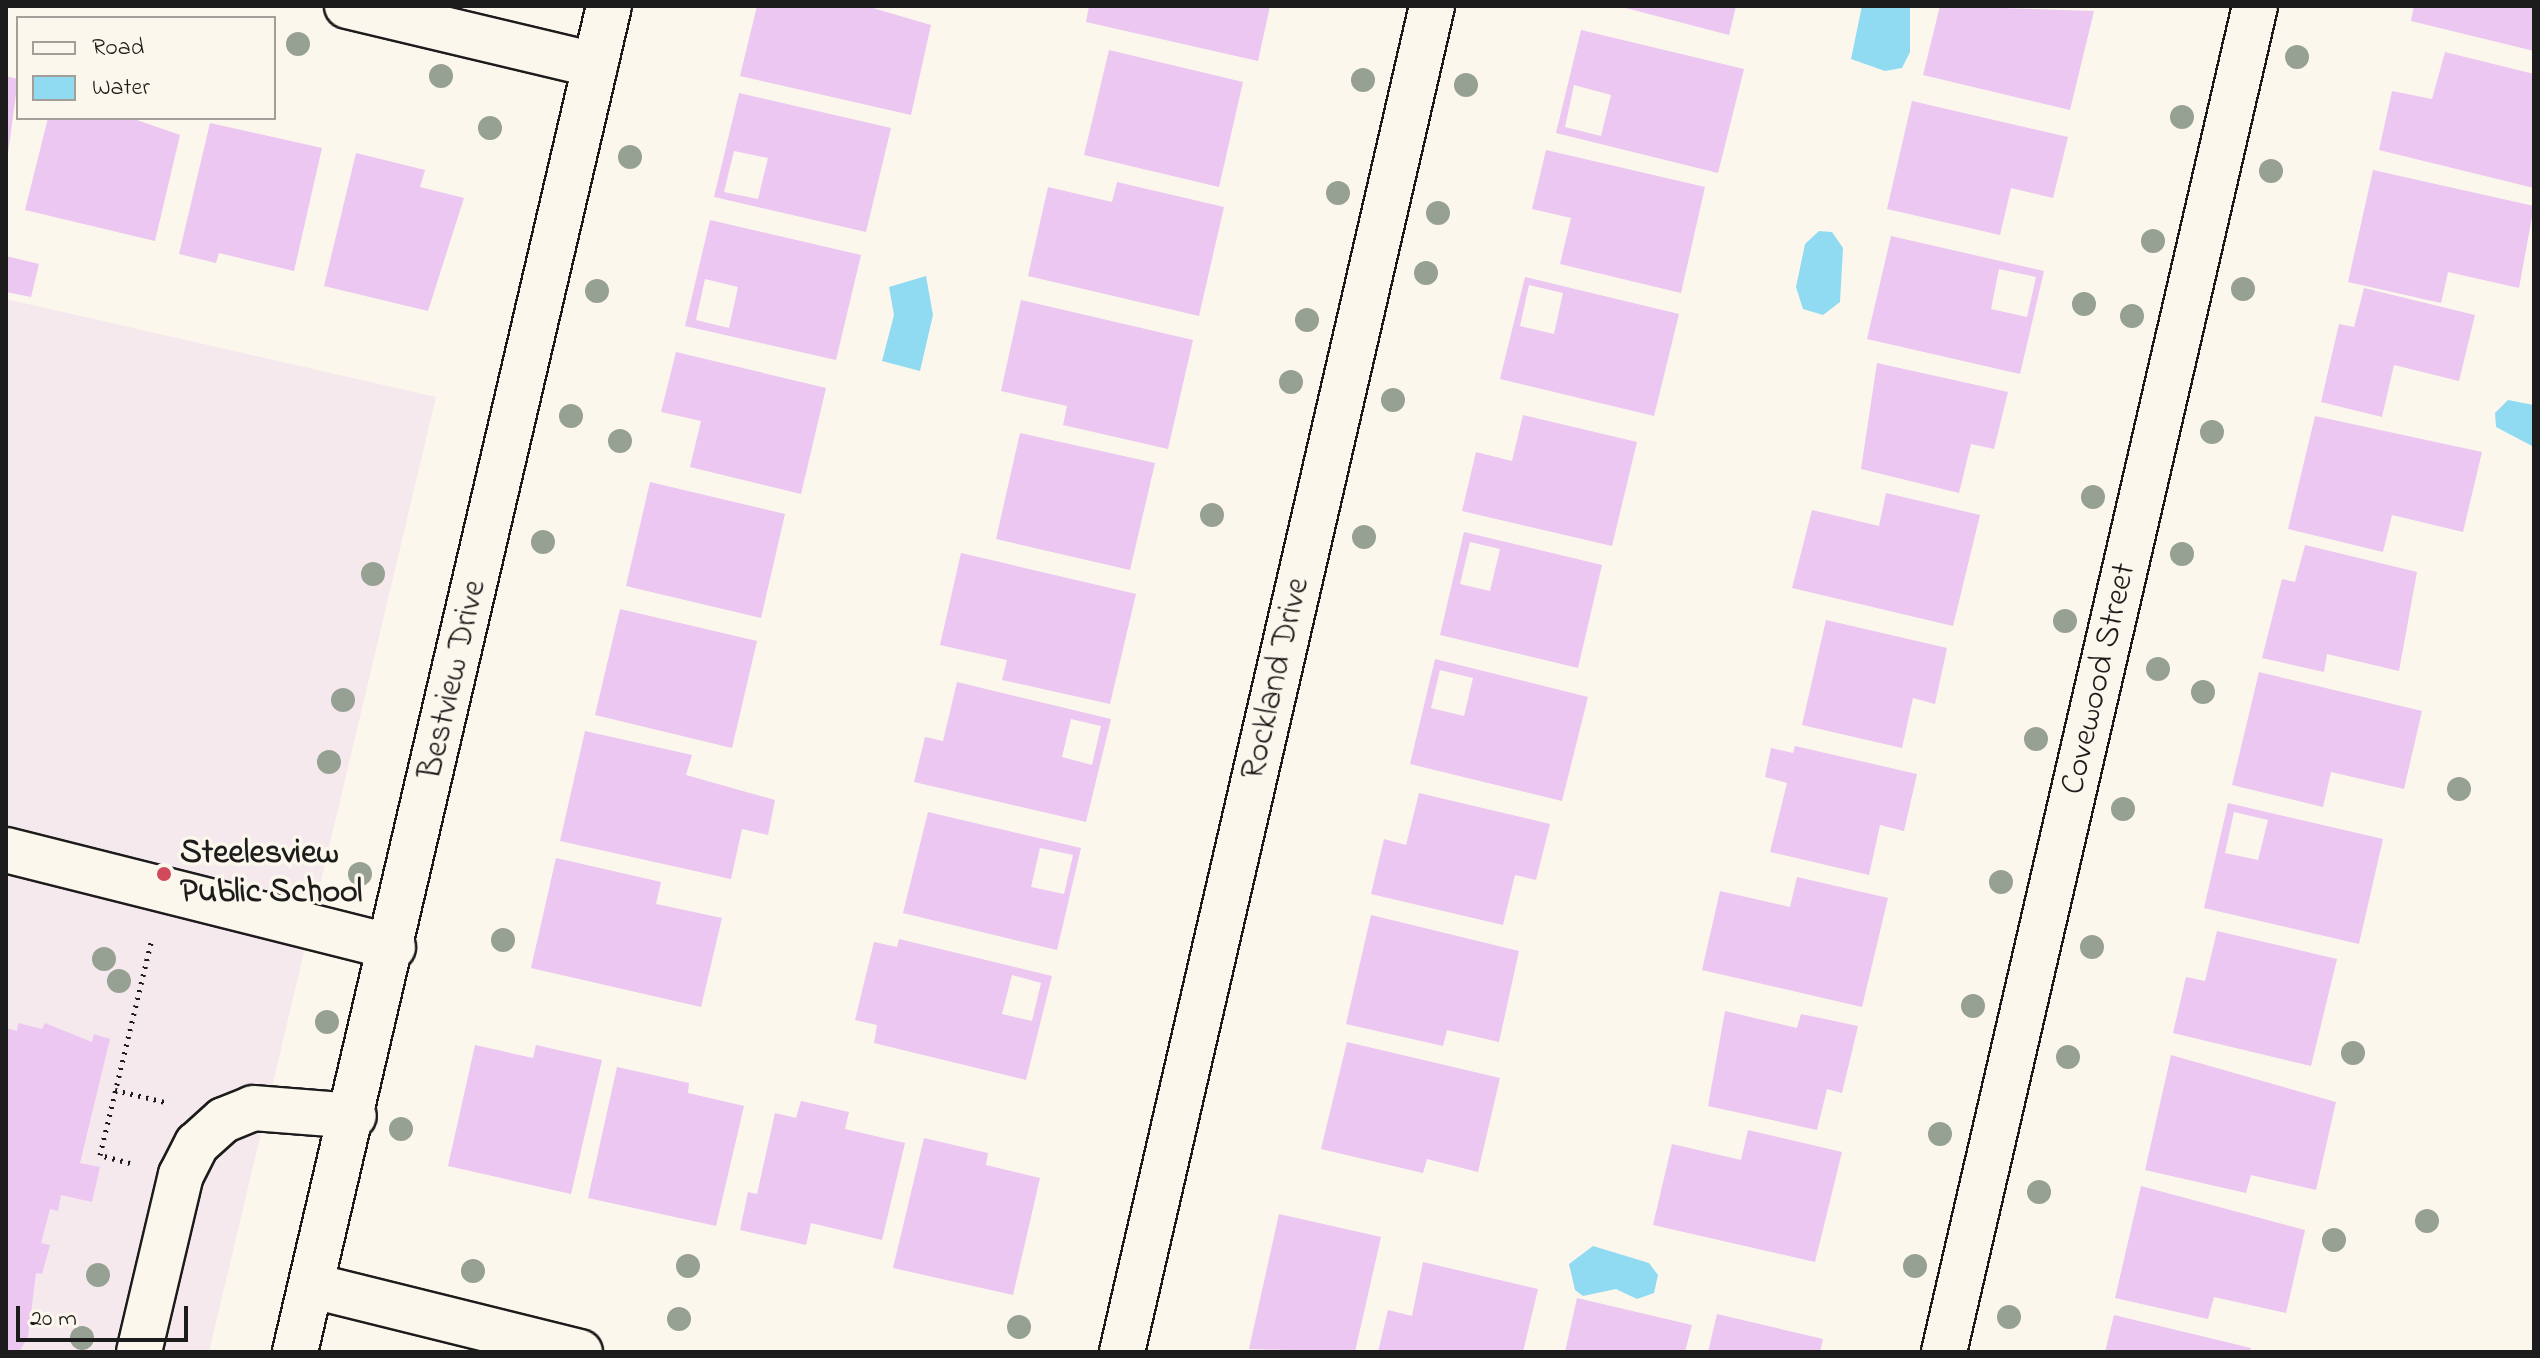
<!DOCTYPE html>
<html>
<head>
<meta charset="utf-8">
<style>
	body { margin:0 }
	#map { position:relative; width:2540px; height:1358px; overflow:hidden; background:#fbf7ec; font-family:"Indie Flower",sans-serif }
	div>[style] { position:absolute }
	.built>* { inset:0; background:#f6e9ee }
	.water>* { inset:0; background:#91dbf2 }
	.building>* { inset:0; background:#ebc7f2 }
	.path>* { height:5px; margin-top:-2.5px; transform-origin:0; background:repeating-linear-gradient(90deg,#1c1c1c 0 2px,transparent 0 8px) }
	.roads { filter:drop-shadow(2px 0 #1c1c1c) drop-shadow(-2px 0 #1c1c1c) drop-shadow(0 2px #1c1c1c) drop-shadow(0 -2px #1c1c1c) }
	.minor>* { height:44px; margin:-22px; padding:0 22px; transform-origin:22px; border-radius:22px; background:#fbf7ec }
	.trees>* { width:24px; height:24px; margin:-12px; border-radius:50%; background:#97a193 }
	.dots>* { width:22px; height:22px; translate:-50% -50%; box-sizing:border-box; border:4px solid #fbf7ec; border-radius:50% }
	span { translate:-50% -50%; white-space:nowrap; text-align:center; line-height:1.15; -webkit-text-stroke:7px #fbf7ec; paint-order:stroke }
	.street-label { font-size:34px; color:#1c1c1c }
	.poi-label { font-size:34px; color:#1c1c1c; font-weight:700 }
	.left { translate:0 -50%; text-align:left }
	.frame { position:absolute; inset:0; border:8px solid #1c1c1c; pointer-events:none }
	.legend { position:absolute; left:16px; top:16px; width:260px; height:104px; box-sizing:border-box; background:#fbf7ec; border:2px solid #a29f99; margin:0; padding:10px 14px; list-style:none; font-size:24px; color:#1c1c1c }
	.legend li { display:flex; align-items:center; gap:16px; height:40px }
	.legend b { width:40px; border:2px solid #a29f99 }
	.scale { position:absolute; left:16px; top:1306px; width:172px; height:36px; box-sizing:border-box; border:4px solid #1c1c1c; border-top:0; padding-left:10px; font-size:24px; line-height:28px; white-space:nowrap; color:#1c1c1c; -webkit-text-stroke:6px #fbf7ec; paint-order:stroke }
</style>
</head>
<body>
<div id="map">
	<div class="built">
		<div style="clip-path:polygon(6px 299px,436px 397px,209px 1352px,6px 1352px)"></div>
	</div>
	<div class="water">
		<div style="clip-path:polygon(1862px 6px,1910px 6px,1910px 52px,1902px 68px,1885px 71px,1851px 59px)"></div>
		<div style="clip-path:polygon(1819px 231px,1832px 232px,1843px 248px,1840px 302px,1823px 315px,1803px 309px,1796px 287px,1805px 244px)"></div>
		<div style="clip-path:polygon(926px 276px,933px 315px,920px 371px,882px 361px,894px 315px,889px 287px)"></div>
		<div style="clip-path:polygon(2508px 400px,2534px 405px,2534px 447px,2496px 427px,2495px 413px)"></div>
		<div style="clip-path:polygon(1593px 1246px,1649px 1263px,1658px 1275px,1654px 1293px,1637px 1299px,1616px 1289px,1583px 1296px,1575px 1290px,1569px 1264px)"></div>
	</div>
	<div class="building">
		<div style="clip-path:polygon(757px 6px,866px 6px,931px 25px,911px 115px,740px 76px)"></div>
		<div style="clip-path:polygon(1089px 6px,1270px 6px,1258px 61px,1086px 22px)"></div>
		<div style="clip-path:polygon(1618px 6px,1736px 6px,1729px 35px)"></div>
		<div style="clip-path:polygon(1940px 6px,2094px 11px,2070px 110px,1923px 75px)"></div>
		<div style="clip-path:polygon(2414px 6px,2534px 6px,2534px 51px,2411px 21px)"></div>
		<div style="clip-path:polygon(evenodd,1581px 30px,1744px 69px,1718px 173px,1556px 133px,1581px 30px,1574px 85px,1611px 95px,1601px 136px,1565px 127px,1574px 85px)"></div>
		<div style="clip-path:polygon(1109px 50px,1243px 82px,1219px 187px,1084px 155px)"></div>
		<div style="clip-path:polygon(2445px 52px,2534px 74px,2534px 188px,2379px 150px,2392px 91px,2432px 99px)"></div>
		<div style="clip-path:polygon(6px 76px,18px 79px,7px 161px,6px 161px)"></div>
		<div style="clip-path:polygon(evenodd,739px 93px,891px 128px,866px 232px,714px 197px,739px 93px,734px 151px,768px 158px,758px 199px,724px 192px,734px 151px)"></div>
		<div style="clip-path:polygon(1912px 101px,2068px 137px,2053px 198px,2011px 188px,2000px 235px,1887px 209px)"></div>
		<div style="clip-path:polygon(48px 118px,131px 118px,180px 135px,155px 241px,25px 210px)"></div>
		<div style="clip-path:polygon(210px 123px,322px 148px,294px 271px,219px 253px,216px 263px,179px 254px)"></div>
		<div style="clip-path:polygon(1546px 150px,1705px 187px,1681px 293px,1560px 264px,1571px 218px,1532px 209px)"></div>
		<div style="clip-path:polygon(356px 153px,425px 170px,420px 187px,464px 198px,428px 311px,324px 286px)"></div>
		<div style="clip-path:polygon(2373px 170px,2534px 206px,2519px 288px,2448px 272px,2441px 303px,2348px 282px)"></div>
		<div style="clip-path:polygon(1117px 182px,1224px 207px,1199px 316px,1028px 276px,1048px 187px,1112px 202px)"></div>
		<div style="clip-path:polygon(evenodd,710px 220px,861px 255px,836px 360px,685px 326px,710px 220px,705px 279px,738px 287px,729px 328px,696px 320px,705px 279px)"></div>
		<div style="clip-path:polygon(evenodd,1891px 236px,2044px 271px,2020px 374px,1867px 339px,1891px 236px,1999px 269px,2036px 277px,2027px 317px,1991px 309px,1999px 269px)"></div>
		<div style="clip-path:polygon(6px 256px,39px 264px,31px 297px,6px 292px)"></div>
		<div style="clip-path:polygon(evenodd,1525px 277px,1679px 314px,1654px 416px,1500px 379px,1525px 277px,1529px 285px,1563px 293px,1554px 334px,1520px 326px,1529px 285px)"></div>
		<div style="clip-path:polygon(2364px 288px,2475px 315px,2459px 381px,2394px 365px,2382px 417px,2321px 402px,2339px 324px,2354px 327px)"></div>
		<div style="clip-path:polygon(1021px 300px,1193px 340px,1168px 449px,1063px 425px,1067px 406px,1001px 391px)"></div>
		<div style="clip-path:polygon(676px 352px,826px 388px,801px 494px,690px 467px,701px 421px,661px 412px)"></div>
		<div style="clip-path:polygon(1877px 363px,2008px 392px,1994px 449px,1971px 444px,1959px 493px,1861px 469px)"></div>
		<div style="clip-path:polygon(1523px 415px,1637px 442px,1612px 546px,1462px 511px,1476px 452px,1512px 461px)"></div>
		<div style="clip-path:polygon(2315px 416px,2482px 452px,2463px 532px,2392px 515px,2383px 552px,2288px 529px)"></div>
		<div style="clip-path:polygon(1020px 433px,1155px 463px,1130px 570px,996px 539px)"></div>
		<div style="clip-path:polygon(650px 482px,785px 514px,761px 618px,626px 586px)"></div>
		<div style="clip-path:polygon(1886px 493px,1980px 515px,1953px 626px,1792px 588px,1812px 510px,1879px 526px)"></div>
		<div style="clip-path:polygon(evenodd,1464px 532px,1602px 565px,1578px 668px,1440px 635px,1464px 532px,1470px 542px,1500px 549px,1490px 591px,1460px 584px,1470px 542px)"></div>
		<div style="clip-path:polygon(2305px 545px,2417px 572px,2399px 671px,2327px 654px,2324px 672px,2262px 658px,2282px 579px,2295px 582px)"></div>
		<div style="clip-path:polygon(961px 553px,1136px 594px,1110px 704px,1002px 680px,1007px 660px,940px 645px)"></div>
		<div style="clip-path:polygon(620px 609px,757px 641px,732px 748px,595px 715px)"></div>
		<div style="clip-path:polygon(1826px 620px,1947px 648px,1935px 704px,1913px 698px,1902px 748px,1802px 725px)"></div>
		<div style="clip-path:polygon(evenodd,1435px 659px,1588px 697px,1562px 801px,1410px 764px,1435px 659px,1440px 670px,1473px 678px,1464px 716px,1431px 708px,1440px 670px)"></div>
		<div style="clip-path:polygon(2259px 672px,2422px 711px,2404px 789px,2331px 772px,2323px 807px,2232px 785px)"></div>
		<div style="clip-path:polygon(evenodd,957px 682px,1111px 719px,1086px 822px,914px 782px,925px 737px,943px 741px,957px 682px,1071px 719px,1101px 726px,1092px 765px,1062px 757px,1071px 719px)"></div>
		<div style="clip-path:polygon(585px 731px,692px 755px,686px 775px,775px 800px,768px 835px,742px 829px,731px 879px,560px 841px)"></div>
		<div style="clip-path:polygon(1795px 746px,1917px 774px,1904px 831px,1880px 825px,1869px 875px,1770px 852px,1787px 783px,1765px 777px,1771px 748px,1793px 753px)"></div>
		<div style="clip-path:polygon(1419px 793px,1550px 824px,1536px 880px,1515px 875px,1503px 925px,1371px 894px,1384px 839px,1406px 845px)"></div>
		<div style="clip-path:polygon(evenodd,2228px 803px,2383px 839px,2359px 944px,2204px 908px,2228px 803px,2234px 812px,2268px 820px,2258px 860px,2225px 853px,2234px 812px)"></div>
		<div style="clip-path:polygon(evenodd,928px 812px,1081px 848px,1057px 950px,903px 913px,928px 812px,1040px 848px,1073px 855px,1064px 894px,1031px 887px,1040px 848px)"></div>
		<div style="clip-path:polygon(556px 858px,661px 882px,656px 904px,722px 918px,701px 1007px,531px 968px)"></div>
		<div style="clip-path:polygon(1797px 877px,1888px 898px,1862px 1007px,1702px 970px,1720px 891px,1790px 907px)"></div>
		<div style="clip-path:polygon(1371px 915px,1519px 951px,1499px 1042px,1447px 1030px,1443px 1046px,1346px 1024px)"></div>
		<div style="clip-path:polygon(2217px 931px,2337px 959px,2311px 1066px,2173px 1033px,2186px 977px,2205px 981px)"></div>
		<div style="clip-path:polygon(evenodd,899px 939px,1052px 976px,1026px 1080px,874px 1043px,877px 1025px,855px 1020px,874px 942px,897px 947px,899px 939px,1012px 975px,1041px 983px,1032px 1021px,1002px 1014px,1012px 975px)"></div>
		<div style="clip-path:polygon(1725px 1011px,1797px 1028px,1801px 1014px,1858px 1026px,1842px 1093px,1827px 1089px,1817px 1130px,1708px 1106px)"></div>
		<div style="clip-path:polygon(18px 1023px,42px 1029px,45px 1023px,92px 1042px,94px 1034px,110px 1039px,80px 1163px,100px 1167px,92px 1202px,61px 1195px,58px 1211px,50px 1209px,41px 1243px,50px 1245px,42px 1274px,36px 1273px,28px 1337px,19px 1352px,6px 1352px,6px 1028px,17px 1031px)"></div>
		<div style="clip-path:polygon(1347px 1042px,1500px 1078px,1478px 1172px,1427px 1159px,1423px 1173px,1321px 1149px)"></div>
		<div style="clip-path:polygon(475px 1045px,533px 1058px,536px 1045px,602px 1060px,571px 1194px,448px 1166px)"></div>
		<div style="clip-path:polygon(2171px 1055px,2336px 1102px,2316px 1190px,2251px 1175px,2246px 1193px,2145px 1170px)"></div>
		<div style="clip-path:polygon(617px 1067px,689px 1083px,688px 1093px,744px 1106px,716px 1226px,588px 1198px)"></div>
		<div style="clip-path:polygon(801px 1101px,849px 1112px,845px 1129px,905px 1143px,882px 1240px,811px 1223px,806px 1245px,740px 1230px,748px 1192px,757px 1194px,775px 1113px,796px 1118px)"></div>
		<div style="clip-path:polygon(1748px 1130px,1842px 1152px,1815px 1262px,1653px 1225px,1672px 1144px,1741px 1160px)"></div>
		<div style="clip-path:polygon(924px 1138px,988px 1153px,986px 1165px,1040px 1178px,1013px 1295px,893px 1268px)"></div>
		<div style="clip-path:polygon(2141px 1186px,2305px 1230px,2286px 1313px,2214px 1297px,2208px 1319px,2115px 1298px)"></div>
		<div style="clip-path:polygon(1279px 1214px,1381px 1237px,1355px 1352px,1249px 1349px)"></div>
		<div style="clip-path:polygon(1423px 1262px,1538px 1289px,1523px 1352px,1378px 1352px,1388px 1310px,1412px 1316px)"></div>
		<div style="clip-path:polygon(1577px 1298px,1692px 1325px,1685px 1352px,1565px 1352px)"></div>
		<div style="clip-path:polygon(1717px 1314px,1823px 1339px,1820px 1352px,1708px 1352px)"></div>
		<div style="clip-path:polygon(2114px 1315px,2251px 1348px,2250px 1352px,2105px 1352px)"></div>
	</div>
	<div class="path">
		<div style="left:115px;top:1090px;width:51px;rotate:13.5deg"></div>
		<div style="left:130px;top:1163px;width:31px;rotate:-165deg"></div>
		<div style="left:100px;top:1155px;width:222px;rotate:-76.5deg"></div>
	</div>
	<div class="roads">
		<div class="minor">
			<div style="left:347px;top:6px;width:255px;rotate:13.4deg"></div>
			<div style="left:6px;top:850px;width:399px;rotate:14.1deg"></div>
			<div style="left:313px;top:1286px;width:275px;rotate:13.9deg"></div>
			<div style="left:139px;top:1352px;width:182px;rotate:-76.7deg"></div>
			<div style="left:181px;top:1175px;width:35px;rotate:-63deg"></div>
			<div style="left:197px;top:1144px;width:36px;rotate:-42deg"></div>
			<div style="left:224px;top:1120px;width:31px;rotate:-22deg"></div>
			<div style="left:253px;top:1108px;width:101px;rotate:4.5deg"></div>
			<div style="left:295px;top:1352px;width:1382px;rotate:-76.87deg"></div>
			<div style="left:1122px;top:1352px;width:1381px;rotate:-77.03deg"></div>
			<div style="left:1944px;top:1352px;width:1381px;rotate:-76.99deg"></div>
		</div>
	</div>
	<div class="trees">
		<div style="left:298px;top:44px"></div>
		<div style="left:2297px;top:57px"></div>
		<div style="left:441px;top:76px"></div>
		<div style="left:1363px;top:80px"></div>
		<div style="left:1466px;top:85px"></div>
		<div style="left:2182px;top:117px"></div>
		<div style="left:490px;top:128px"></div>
		<div style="left:630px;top:157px"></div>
		<div style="left:2271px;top:171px"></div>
		<div style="left:1338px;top:193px"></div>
		<div style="left:1438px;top:213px"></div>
		<div style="left:2153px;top:241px"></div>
		<div style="left:1426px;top:273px"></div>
		<div style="left:2243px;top:289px"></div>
		<div style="left:597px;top:291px"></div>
		<div style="left:2084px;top:304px"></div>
		<div style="left:2132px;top:316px"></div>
		<div style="left:1307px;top:320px"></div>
		<div style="left:1291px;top:382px"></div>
		<div style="left:1393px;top:400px"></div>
		<div style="left:571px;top:416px"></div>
		<div style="left:2212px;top:432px"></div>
		<div style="left:620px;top:441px"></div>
		<div style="left:2093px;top:497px"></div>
		<div style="left:1212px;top:515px"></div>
		<div style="left:1364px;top:537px"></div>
		<div style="left:543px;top:542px"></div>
		<div style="left:2182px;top:554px"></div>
		<div style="left:373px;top:574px"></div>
		<div style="left:2065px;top:621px"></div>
		<div style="left:2158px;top:669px"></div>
		<div style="left:2203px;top:692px"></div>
		<div style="left:343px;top:700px"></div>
		<div style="left:2036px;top:739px"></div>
		<div style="left:329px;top:762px"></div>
		<div style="left:2459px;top:789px"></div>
		<div style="left:2123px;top:809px"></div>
		<div style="left:360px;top:874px"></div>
		<div style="left:2001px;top:882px"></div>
		<div style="left:503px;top:940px"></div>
		<div style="left:2092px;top:947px"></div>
		<div style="left:104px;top:959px"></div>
		<div style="left:119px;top:981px"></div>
		<div style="left:1973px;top:1006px"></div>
		<div style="left:327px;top:1022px"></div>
		<div style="left:2353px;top:1053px"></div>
		<div style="left:2068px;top:1057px"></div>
		<div style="left:401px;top:1129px"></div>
		<div style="left:1940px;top:1134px"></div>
		<div style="left:2039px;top:1192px"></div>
		<div style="left:2427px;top:1221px"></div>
		<div style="left:2334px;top:1240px"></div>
		<div style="left:688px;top:1266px"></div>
		<div style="left:1915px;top:1266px"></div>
		<div style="left:473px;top:1271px"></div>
		<div style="left:98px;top:1275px"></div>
		<div style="left:2009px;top:1317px"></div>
		<div style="left:679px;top:1319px"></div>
		<div style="left:1019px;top:1327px"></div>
		<div style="left:82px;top:1338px"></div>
	</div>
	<div class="dots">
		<div style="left:164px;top:874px;background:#d1495b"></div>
	</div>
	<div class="street-label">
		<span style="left:1277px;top:679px;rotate:-77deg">Rockland Drive</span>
		<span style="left:2100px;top:679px;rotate:-77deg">Covewood Street</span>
		<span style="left:454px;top:680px;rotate:-77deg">Bestview Drive</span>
	</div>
	<div class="poi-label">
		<span class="left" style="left:180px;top:874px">Steelesview<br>Public School</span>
	</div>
	<div class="frame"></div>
	<ul class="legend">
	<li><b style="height:10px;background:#fbf7ec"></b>Road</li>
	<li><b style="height:22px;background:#91dbf2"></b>Water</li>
	</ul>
	<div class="scale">20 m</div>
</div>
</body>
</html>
